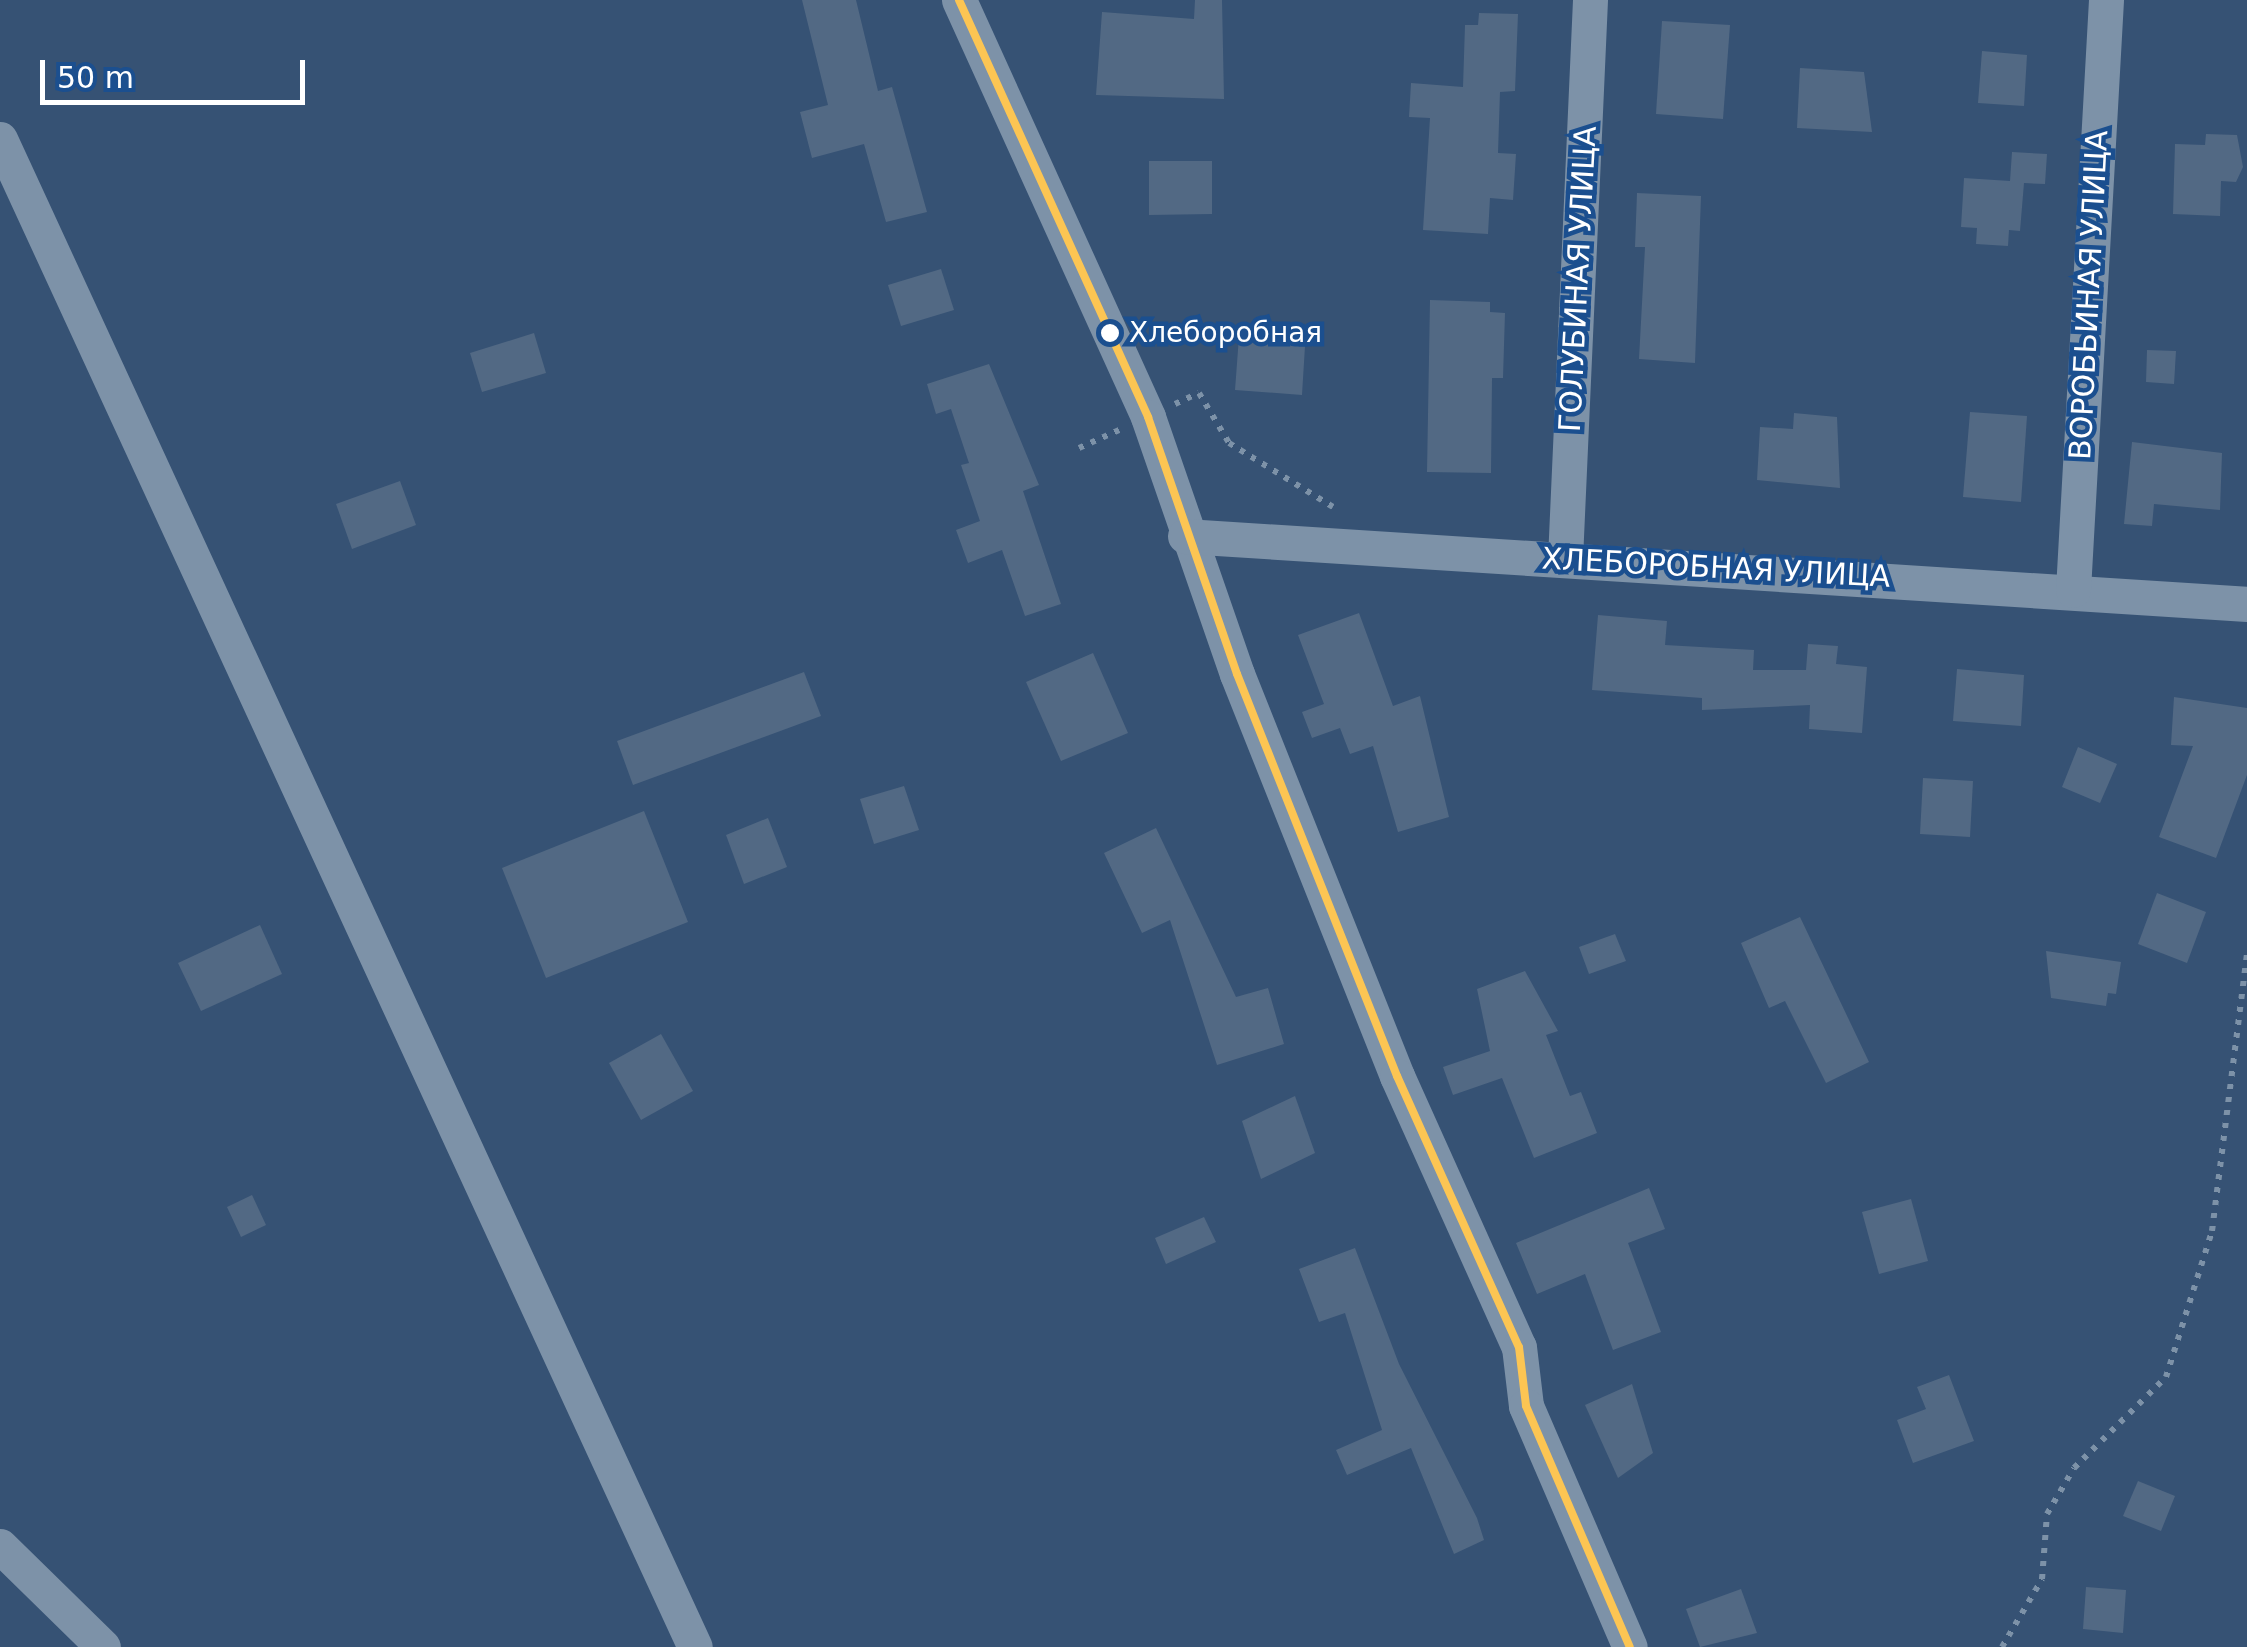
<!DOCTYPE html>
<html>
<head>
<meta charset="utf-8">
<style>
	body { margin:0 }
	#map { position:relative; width:2247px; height:1647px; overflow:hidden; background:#365274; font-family:"DejaVu Sans",sans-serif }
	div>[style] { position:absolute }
	.building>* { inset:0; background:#526984 }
	.path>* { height:6px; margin-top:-3px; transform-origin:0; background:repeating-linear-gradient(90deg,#7d92a8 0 5px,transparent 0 13px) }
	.minor>* { height:35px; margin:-17.5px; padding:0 17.5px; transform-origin:17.5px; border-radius:17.5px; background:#7d92a8 }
	.bus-1>* { height:8px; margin:-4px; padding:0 4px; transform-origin:4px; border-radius:4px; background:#fcc553 }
	.dots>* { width:28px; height:28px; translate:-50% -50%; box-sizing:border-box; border:5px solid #1b4f8f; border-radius:50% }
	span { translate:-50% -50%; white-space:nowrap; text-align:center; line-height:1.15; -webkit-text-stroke:9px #1b4f8f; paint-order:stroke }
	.bus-label { font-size:28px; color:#fff }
	.left { translate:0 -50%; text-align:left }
	.street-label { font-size:30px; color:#fff }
	.scale { position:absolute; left:40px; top:60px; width:265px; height:45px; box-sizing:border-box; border:5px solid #fff; border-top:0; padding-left:12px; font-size:30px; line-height:35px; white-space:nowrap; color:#fff; -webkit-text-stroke:8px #1b4f8f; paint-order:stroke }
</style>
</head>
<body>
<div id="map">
	<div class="building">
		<div style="clip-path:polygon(802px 0,856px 0,878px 91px,892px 87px,927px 212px,886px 222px,864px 144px,812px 158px,800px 112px,828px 105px)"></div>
		<div style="clip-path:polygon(1195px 0,1222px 0,1224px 99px,1096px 95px,1102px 12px,1194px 19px)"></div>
		<div style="clip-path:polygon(1479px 13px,1518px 14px,1515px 91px,1500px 92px,1498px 153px,1516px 154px,1513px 200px,1490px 198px,1488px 234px,1423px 230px,1430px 118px,1409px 117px,1411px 83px,1463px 87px,1465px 25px,1478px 25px)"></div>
		<div style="clip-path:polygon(1662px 21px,1730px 25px,1723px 119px,1656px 114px)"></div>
		<div style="clip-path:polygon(1982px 51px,2027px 55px,2024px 106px,1978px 103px)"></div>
		<div style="clip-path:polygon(1800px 68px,1864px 72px,1872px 132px,1797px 128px)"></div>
		<div style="clip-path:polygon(2206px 134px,2237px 135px,2243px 167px,2236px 182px,2221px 181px,2220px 216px,2173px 214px,2175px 144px,2205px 145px)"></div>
		<div style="clip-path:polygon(2012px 152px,2047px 154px,2045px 184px,2024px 183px,2020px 231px,2009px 230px,2008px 246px,1976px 244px,1977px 228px,1961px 227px,1964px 178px,2010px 181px)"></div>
		<div style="clip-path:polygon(1149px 161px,1212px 161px,1212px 214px,1149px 215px)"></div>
		<div style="clip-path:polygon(1637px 193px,1701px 196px,1695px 363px,1639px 359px,1645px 247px,1635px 247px)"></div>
		<div style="clip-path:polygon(941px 269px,954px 310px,901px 326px,888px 285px)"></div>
		<div style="clip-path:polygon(1430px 300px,1490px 302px,1490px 312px,1505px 313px,1503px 378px,1492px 378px,1491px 473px,1427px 472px)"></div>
		<div style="clip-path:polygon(1240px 323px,1277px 326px,1275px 344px,1305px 346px,1302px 395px,1235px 390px)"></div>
		<div style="clip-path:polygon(534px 333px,546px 373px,482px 392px,470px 353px)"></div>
		<div style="clip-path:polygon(2147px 350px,2176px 351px,2174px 384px,2146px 382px)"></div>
		<div style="clip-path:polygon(989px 364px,1039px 485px,1023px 491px,1061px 604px,1025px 616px,1002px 550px,968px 563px,956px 530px,980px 521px,961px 465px,969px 463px,951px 409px,936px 414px,927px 384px)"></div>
		<div style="clip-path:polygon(1970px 412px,2027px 416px,2021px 502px,1963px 497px)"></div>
		<div style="clip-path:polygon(1794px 413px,1837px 417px,1840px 488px,1757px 480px,1760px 427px,1793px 429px)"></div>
		<div style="clip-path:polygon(2132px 442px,2222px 453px,2220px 510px,2154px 504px,2152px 526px,2124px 524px)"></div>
		<div style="clip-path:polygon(400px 481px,416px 525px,352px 549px,336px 504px)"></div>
		<div style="clip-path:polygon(1359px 613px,1393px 706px,1420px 696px,1449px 817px,1398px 832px,1373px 746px,1350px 754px,1340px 728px,1312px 738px,1302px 712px,1324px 704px,1298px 635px)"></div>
		<div style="clip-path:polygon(1598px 615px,1667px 621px,1665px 645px,1754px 650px,1753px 670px,1806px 670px,1808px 644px,1838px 646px,1836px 664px,1867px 667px,1862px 733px,1809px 729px,1810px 705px,1702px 710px,1702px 698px,1592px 690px)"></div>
		<div style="clip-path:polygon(1093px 653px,1128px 733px,1061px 761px,1026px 682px)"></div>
		<div style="clip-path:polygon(1957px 669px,2024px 675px,2021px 726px,1953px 721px)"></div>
		<div style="clip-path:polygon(804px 672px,821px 716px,633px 785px,617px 741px)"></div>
		<div style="clip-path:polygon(2174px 697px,2247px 708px,2247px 775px,2216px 858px,2159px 837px,2193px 746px,2171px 745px)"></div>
		<div style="clip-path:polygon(2078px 747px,2117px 764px,2100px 803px,2062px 787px)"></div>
		<div style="clip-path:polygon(1923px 778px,1973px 781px,1970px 837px,1920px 834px)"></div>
		<div style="clip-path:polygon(904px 786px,919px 830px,874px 844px,860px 799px)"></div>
		<div style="clip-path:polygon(644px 811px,688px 922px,546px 978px,502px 868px)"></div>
		<div style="clip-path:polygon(768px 818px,787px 867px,744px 884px,726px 835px)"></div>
		<div style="clip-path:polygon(1156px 828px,1236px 997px,1268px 988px,1284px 1044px,1217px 1065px,1170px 920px,1142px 933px,1104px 853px)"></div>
		<div style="clip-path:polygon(2157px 893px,2206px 912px,2187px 963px,2138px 944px)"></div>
		<div style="clip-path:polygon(1800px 917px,1869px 1062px,1826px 1083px,1785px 1001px,1769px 1008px,1741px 943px)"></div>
		<div style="clip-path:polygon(260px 925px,282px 974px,201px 1011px,178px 963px)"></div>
		<div style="clip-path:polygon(1615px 934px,1626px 961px,1589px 974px,1579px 947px)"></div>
		<div style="clip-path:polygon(2046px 951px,2121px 962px,2116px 994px,2108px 993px,2106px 1006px,2051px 998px)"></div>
		<div style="clip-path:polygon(1525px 971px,1558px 1031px,1546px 1035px,1570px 1096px,1581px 1092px,1597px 1133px,1534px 1158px,1502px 1078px,1453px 1095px,1443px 1067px,1490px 1051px,1477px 989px)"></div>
		<div style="clip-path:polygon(661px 1034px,693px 1091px,641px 1120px,609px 1063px)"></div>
		<div style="clip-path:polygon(1295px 1096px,1315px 1153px,1261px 1179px,1242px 1121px)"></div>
		<div style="clip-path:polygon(1649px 1188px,1665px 1229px,1628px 1243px,1661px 1332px,1613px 1350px,1585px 1274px,1537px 1294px,1516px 1243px)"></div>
		<div style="clip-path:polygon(252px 1195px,266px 1225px,241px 1237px,227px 1207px)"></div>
		<div style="clip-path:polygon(1911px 1199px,1928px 1261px,1879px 1274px,1862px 1212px)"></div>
		<div style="clip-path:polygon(1204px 1217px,1216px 1242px,1166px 1264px,1155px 1238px)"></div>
		<div style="clip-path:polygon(1355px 1248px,1399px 1364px,1477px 1518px,1484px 1540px,1454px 1554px,1411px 1448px,1347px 1475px,1336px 1450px,1382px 1430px,1345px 1313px,1319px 1322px,1299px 1269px)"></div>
		<div style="clip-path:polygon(1949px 1375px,1974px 1441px,1913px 1463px,1897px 1420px,1926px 1409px,1917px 1387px)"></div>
		<div style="clip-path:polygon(1632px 1384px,1653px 1453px,1618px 1478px,1585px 1405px)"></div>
		<div style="clip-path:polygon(2138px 1481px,2175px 1496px,2161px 1531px,2123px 1516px)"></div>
		<div style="clip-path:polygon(2086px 1587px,2126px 1590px,2123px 1633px,2083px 1629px)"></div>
		<div style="clip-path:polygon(1741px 1589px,1757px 1633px,1700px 1647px,1686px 1609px)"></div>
	</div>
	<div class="path">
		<div style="left:1175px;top:404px;width:26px;rotate:-25deg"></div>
		<div style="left:1199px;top:393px;width:58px;rotate:59deg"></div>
		<div style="left:1229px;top:443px;width:122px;rotate:31.6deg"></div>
		<div style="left:1079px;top:448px;width:44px;rotate:-24.2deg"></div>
		<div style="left:2002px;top:1647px;width:79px;rotate:-59.5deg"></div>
		<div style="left:2042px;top:1579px;width:65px;rotate:-85.6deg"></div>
		<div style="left:2047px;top:1514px;width:53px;rotate:-59.6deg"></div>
		<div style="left:2074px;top:1468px;width:129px;rotate:-44.7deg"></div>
		<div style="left:2166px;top:1377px;width:153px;rotate:-72.5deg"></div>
		<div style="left:2212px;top:1231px;width:281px;rotate:-82.8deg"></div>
	</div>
	<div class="minor">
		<div style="left:959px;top:0;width:458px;rotate:65.6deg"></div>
		<div style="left:1148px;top:417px;width:272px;rotate:70.9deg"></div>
		<div style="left:1237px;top:674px;width:433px;rotate:68.3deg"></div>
		<div style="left:1397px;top:1076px;width:297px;rotate:65.8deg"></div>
		<div style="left:1519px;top:1347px;width:59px;rotate:83.2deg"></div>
		<div style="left:1526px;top:1406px;width:262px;rotate:66.7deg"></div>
		<div style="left:0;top:139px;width:1660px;rotate:65.26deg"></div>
		<div style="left:1185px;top:536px;width:1064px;rotate:3.66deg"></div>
		<div style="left:1565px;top:559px;width:560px;rotate:-87.44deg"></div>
		<div style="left:2073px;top:590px;width:591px;rotate:-86.8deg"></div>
		<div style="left:0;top:1546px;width:144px;rotate:44.4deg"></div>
	</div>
	<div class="bus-1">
		<div style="left:959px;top:0;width:458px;rotate:65.6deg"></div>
		<div style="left:1148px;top:417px;width:272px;rotate:70.9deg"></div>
		<div style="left:1237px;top:674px;width:433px;rotate:68.3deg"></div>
		<div style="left:1397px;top:1076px;width:297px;rotate:65.8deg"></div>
		<div style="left:1519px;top:1347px;width:59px;rotate:83.2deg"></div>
		<div style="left:1526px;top:1406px;width:262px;rotate:66.7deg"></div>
	</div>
	<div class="dots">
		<div style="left:1110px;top:333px;background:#fff"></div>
	</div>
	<div class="bus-label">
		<span class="left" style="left:1129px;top:333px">Хлеборобная</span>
	</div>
	<div class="street-label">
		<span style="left:1578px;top:279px;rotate:-87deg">ГОЛУБИНАЯ УЛИЦА</span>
		<span style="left:2089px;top:295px;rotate:-87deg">ВОРОБЬИНАЯ УЛИЦА</span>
		<span style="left:1716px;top:568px;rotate:3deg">ХЛЕБОРОБНАЯ УЛИЦА</span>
	</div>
	<div class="scale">50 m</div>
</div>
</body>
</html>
